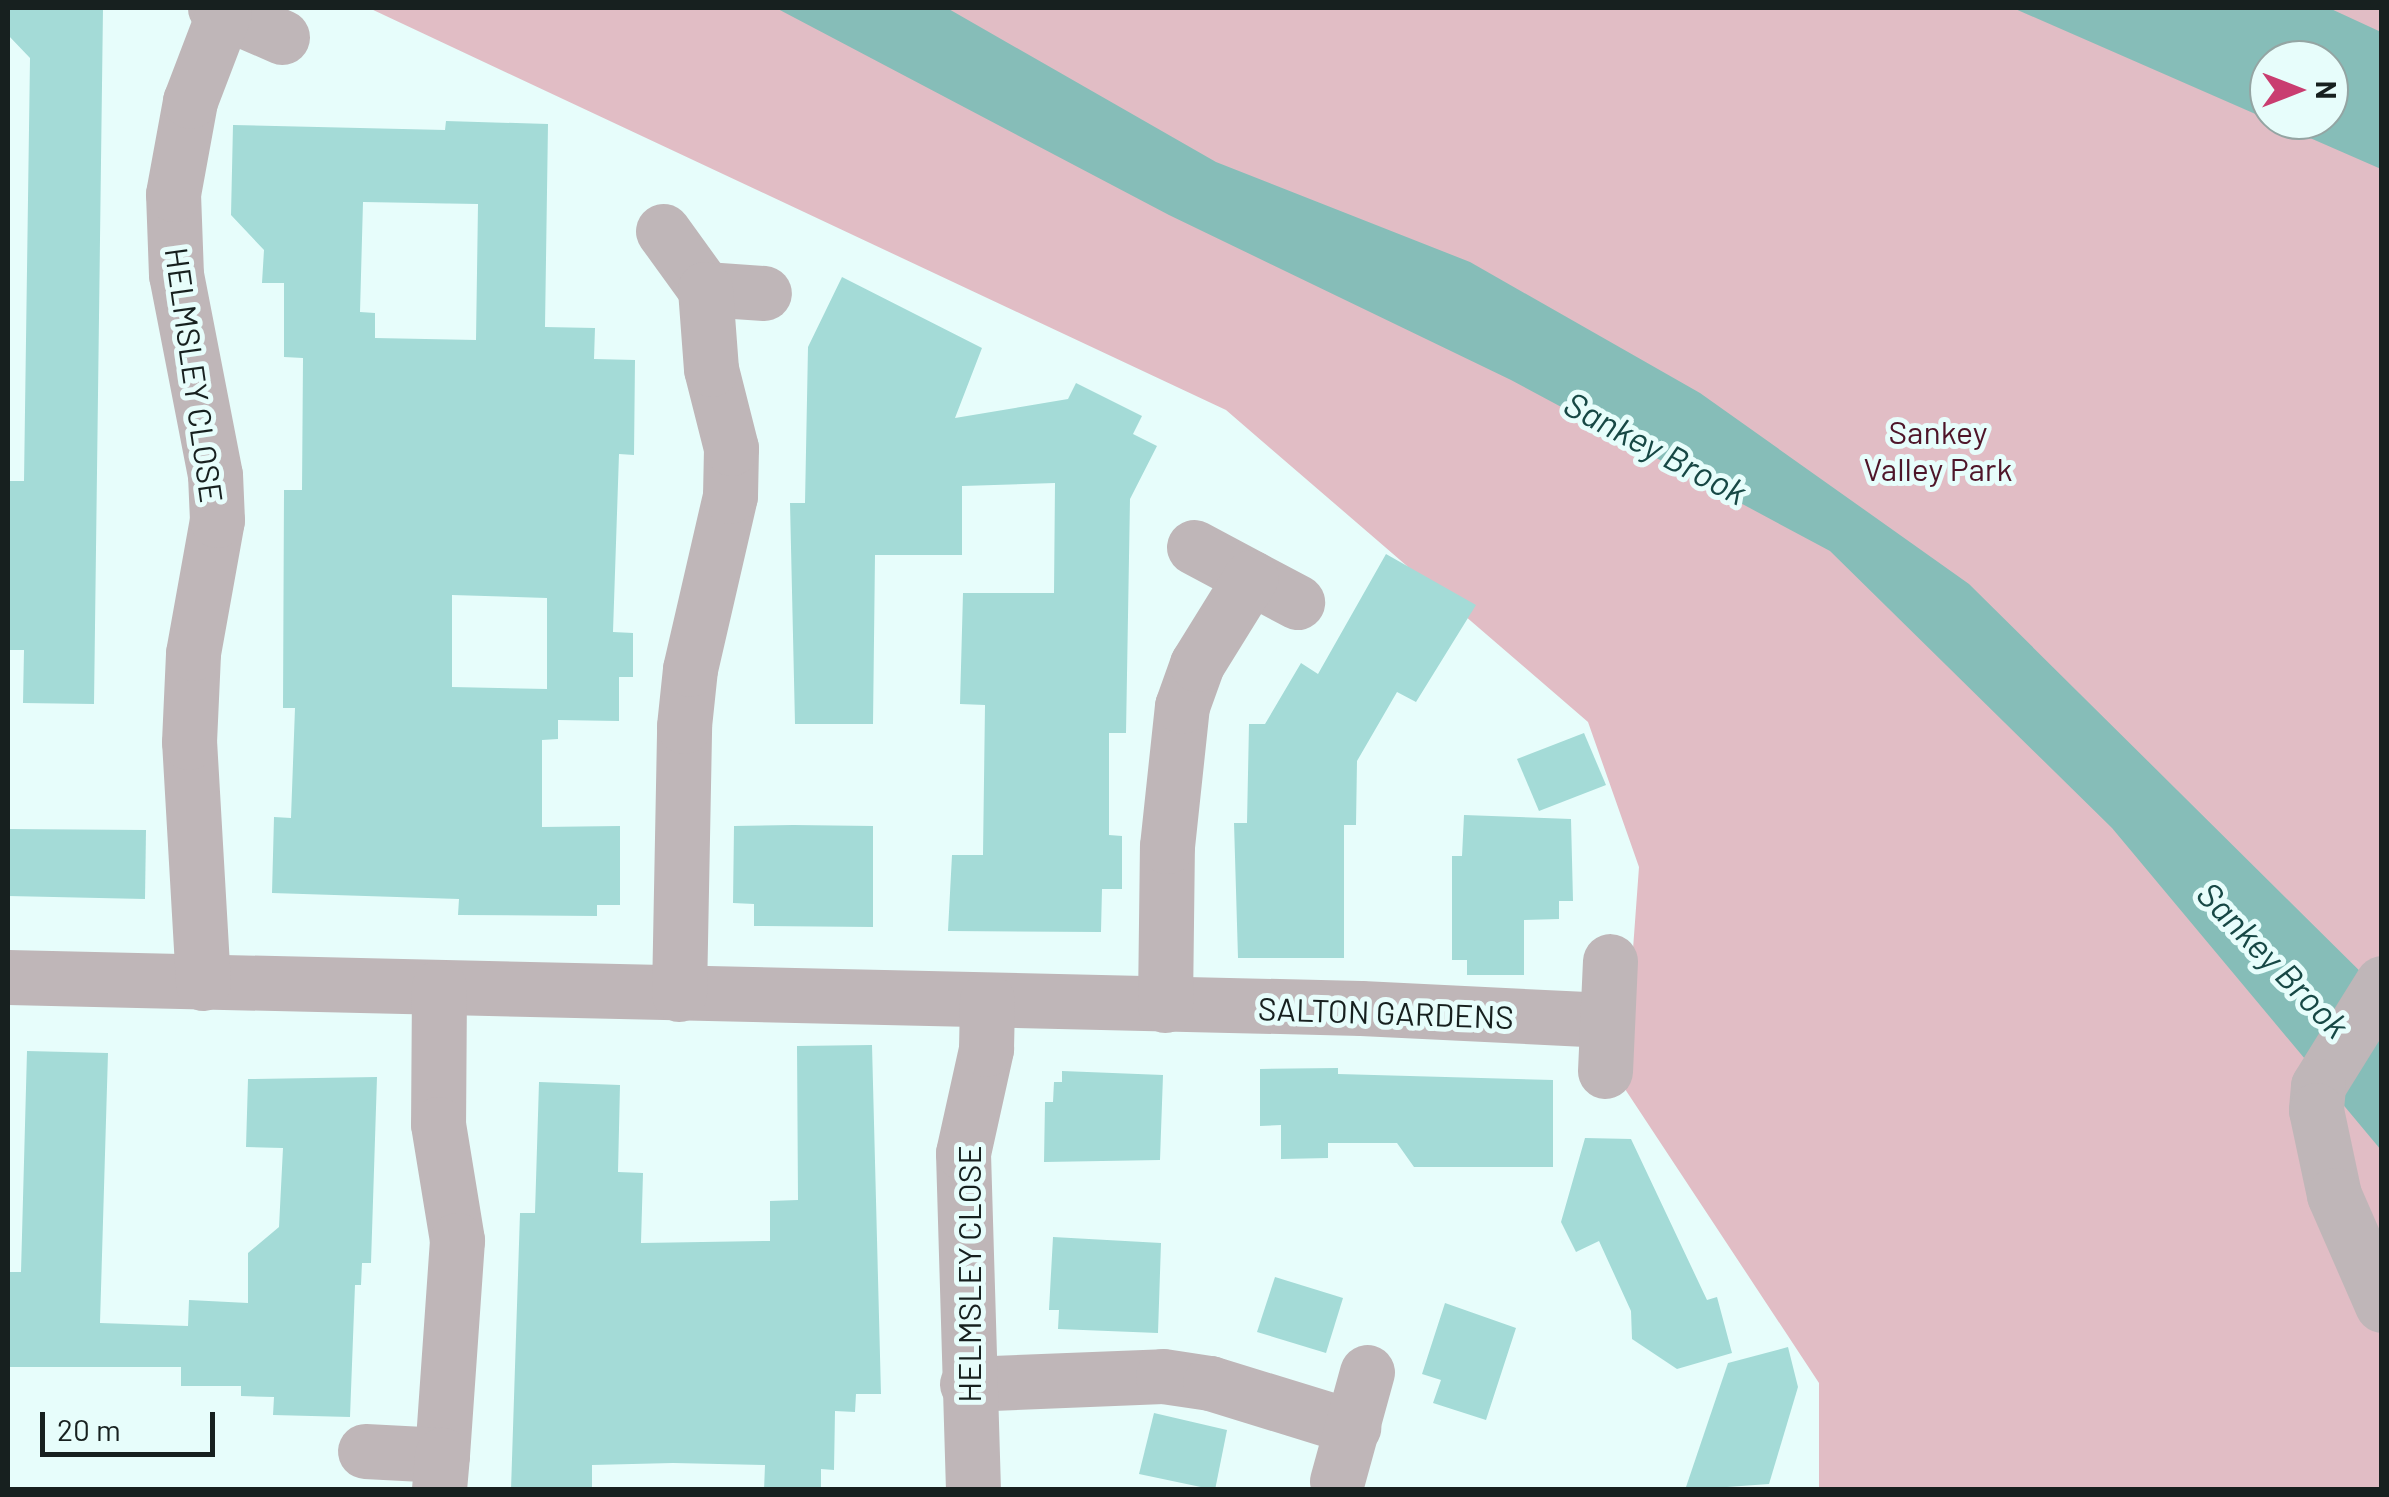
<!DOCTYPE html>
<html>
<head>
<meta charset="utf-8">
<style>
	body { margin:0 }
	#map { position:relative; width:2389px; height:1497px; overflow:hidden; background:#e7fdfb; font-family:Barlow,sans-serif }
	div>[style] { position:absolute }
	.green>* { inset:0; background:#e1bdc5 }
	.water>* { inset:0; background:#86bdb8 }
	.building>* { inset:0; background:#a4dbd7 }
	.minor>* { height:55px; margin:-27.5px; padding:0 27.5px; transform-origin:27.5px; border-radius:27.5px; background:#bfb6b8 }
	span { translate:-50% -50%; white-space:nowrap; text-align:center; line-height:1.15; -webkit-text-stroke:10px #e7fdfb; paint-order:stroke }
	.street-label { font-size:32px; color:#17201f }
	.park-label { font-size:32px; color:#4e1529 }
	.water-label { font-size:35px; color:#174845; font-style:italic }
	.frame { position:absolute; inset:0; border:10px solid #17201f; pointer-events:none }
	.north { position:absolute; left:2249px; top:40px; width:100px; height:100px; box-sizing:border-box; background:#e7fdfb; border:2px solid #94a5a3; border-radius:50%; rotate:90deg; font-size:28px; font-weight:700; line-height:40px; text-align:center; color:#17201f }
	.north::after { content:''; display:block; margin:auto; width:35px; height:45px; background:#c93d70; clip-path:polygon(50% 0,100% 100%,50% 72%,0 100%) }
	.scale { position:absolute; left:40px; top:1412px; width:175px; height:45px; box-sizing:border-box; border:5px solid #17201f; border-top:0; padding-left:12px; font-size:30px; line-height:35px; white-space:nowrap; color:#17201f; -webkit-text-stroke:8px #e7fdfb; paint-order:stroke }
</style>
</head>
<body>
<div id="map">
	<div class="green">
		<div style="clip-path:polygon(evenodd,369px 8px,2381px 8px,2381px 1489px,1819px 1489px,1819px 1383px,1623px 1086px,1639px 867px,1588px 722px,1226px 410px,369px 8px,2269px 60px,2329px 60px,2329px 120px,2269px 120px,2269px 60px)"></div>
	</div>
	<div class="water">
		<div style="clip-path:polygon(776px 8px,947px 8px,1216px 162px,1470px 262px,1700px 393px,1969px 584px,2381px 992px,2381px 1150px,2112px 828px,1830px 551px,1511px 380px,1169px 215px)"></div>
		<div style="clip-path:polygon(evenodd,2013px 8px,2329px 8px,2381px 32px,2381px 169px,2013px 8px,2269px 60px,2329px 60px,2329px 120px,2269px 120px,2269px 60px)"></div>
	</div>
	<div class="building">
		<div style="clip-path:polygon(8px 8px,103px 8px,94px 704px,23px 703px,24px 650px,8px 650px,8px 481px,24px 481px,30px 58px,8px 35px)"></div>
		<div style="clip-path:polygon(evenodd,446px 121px,548px 124px,545px 327px,595px 328px,594px 359px,635px 360px,634px 455px,619px 454px,613px 632px,633px 633px,633px 677px,619px 677px,619px 721px,558px 720px,558px 739px,542px 740px,542px 827px,620px 826px,620px 905px,597px 905px,597px 916px,458px 915px,459px 899px,272px 893px,274px 817px,291px 818px,295px 708px,283px 708px,284px 490px,302px 490px,303px 358px,284px 357px,284px 283px,262px 283px,264px 250px,231px 215px,233px 125px,445px 130px,446px 121px,363px 202px,478px 204px,476px 340px,375px 338px,375px 313px,360px 312px,363px 202px,446px 121px,452px 595px,547px 598px,547px 689px,452px 687px,452px 595px)"></div>
		<div style="clip-path:polygon(842px 277px,982px 348px,955px 418px,1068px 399px,1076px 383px,1142px 416px,1133px 434px,1157px 446px,1130px 499px,1126px 733px,1109px 733px,1109px 835px,1122px 836px,1122px 889px,1102px 889px,1101px 932px,948px 931px,952px 855px,983px 855px,985px 705px,960px 704px,963px 593px,1054px 593px,1055px 483px,962px 486px,962px 555px,875px 555px,873px 724px,795px 724px,790px 503px,805px 503px,808px 347px)"></div>
		<div style="clip-path:polygon(1386px 554px,1476px 605px,1416px 702px,1397px 692px,1357px 761px,1356px 825px,1344px 825px,1344px 958px,1238px 958px,1234px 823px,1247px 823px,1249px 724px,1265px 724px,1301px 663px,1318px 674px)"></div>
		<div style="clip-path:polygon(1584px 733px,1606px 785px,1539px 811px,1517px 759px)"></div>
		<div style="clip-path:polygon(1464px 815px,1571px 819px,1573px 901px,1559px 901px,1559px 919px,1524px 920px,1524px 975px,1467px 975px,1467px 960px,1452px 960px,1452px 856px,1462px 856px)"></div>
		<div style="clip-path:polygon(793px 825px,873px 826px,873px 927px,754px 926px,754px 904px,733px 903px,734px 826px)"></div>
		<div style="clip-path:polygon(8px 829px,146px 830px,145px 899px,8px 896px)"></div>
		<div style="clip-path:polygon(872px 1045px,881px 1394px,856px 1394px,855px 1412px,835px 1411px,834px 1470px,821px 1469px,821px 1490px,764px 1490px,765px 1465px,673px 1463px,592px 1465px,592px 1490px,511px 1490px,520px 1213px,535px 1213px,539px 1082px,620px 1085px,618px 1172px,643px 1173px,641px 1243px,770px 1241px,770px 1201px,798px 1200px,797px 1046px)"></div>
		<div style="clip-path:polygon(27px 1051px,108px 1053px,100px 1323px,188px 1326px,189px 1300px,248px 1303px,248px 1253px,279px 1227px,283px 1148px,246px 1147px,248px 1079px,377px 1077px,371px 1263px,362px 1263px,361px 1285px,355px 1285px,350px 1417px,273px 1415px,274px 1397px,241px 1396px,241px 1386px,181px 1386px,181px 1367px,8px 1367px,8px 1272px,21px 1272px)"></div>
		<div style="clip-path:polygon(1338px 1068px,1338px 1074px,1553px 1080px,1553px 1167px,1414px 1167px,1397px 1143px,1328px 1143px,1328px 1158px,1281px 1159px,1281px 1125px,1260px 1126px,1260px 1069px)"></div>
		<div style="clip-path:polygon(1062px 1071px,1163px 1075px,1160px 1160px,1044px 1162px,1045px 1102px,1053px 1102px,1054px 1082px,1062px 1082px)"></div>
		<div style="clip-path:polygon(1585px 1138px,1631px 1139px,1707px 1300px,1717px 1297px,1732px 1353px,1677px 1369px,1632px 1339px,1631px 1311px,1599px 1241px,1576px 1252px,1561px 1222px)"></div>
		<div style="clip-path:polygon(1053px 1237px,1161px 1243px,1158px 1333px,1058px 1329px,1059px 1310px,1049px 1310px)"></div>
		<div style="clip-path:polygon(1275px 1277px,1343px 1298px,1326px 1353px,1257px 1332px)"></div>
		<div style="clip-path:polygon(1445px 1303px,1516px 1328px,1486px 1420px,1433px 1403px,1441px 1380px,1422px 1374px)"></div>
		<div style="clip-path:polygon(1788px 1347px,1798px 1387px,1769px 1484px,1685px 1490px,1728px 1363px)"></div>
		<div style="clip-path:polygon(1154px 1413px,1227px 1430px,1215px 1490px,1139px 1474px)"></div>
	</div>
	<div class="minor">
		<div style="left:215px;top:8px;width:73px;rotate:23.4deg"></div>
		<div style="left:663px;top:231px;width:72px;rotate:54.1deg"></div>
		<div style="left:705px;top:289px;width:59px;rotate:3.9deg"></div>
		<div style="left:1194px;top:547px;width:117px;rotate:28.1deg"></div>
		<div style="left:8px;top:977px;width:1353px;rotate:1.31deg"></div>
		<div style="left:1361px;top:1008px;width:246px;rotate:2.8deg"></div>
		<div style="left:203px;top:983px;width:241px;rotate:-93.3deg"></div>
		<div style="left:189px;top:742px;width:89px;rotate:-87.4deg"></div>
		<div style="left:193px;top:653px;width:135px;rotate:-79.8deg"></div>
		<div style="left:217px;top:520px;width:45px;rotate:-92.5deg"></div>
		<div style="left:215px;top:475px;width:204px;rotate:-101deg"></div>
		<div style="left:176px;top:275px;width:81px;rotate:-92.1deg"></div>
		<div style="left:173px;top:194px;width:95px;rotate:-79.6deg"></div>
		<div style="left:190px;top:101px;width:95px;rotate:-69.1deg"></div>
		<div style="left:2382px;top:983px;width:121px;rotate:121.9deg"></div>
		<div style="left:2318px;top:1086px;width:24px;rotate:95deg"></div>
		<div style="left:2316px;top:1110px;width:87px;rotate:78deg"></div>
		<div style="left:2334px;top:1195px;width:120px;rotate:66.4deg"></div>
		<div style="left:439px;top:987px;width:137px;rotate:90.4deg"></div>
		<div style="left:438px;top:1124px;width:118px;rotate:80.7deg"></div>
		<div style="left:457px;top:1240px;width:216px;rotate:94deg"></div>
		<div style="left:679px;top:994px;width:268px;rotate:-88.9deg"></div>
		<div style="left:684px;top:726px;width:57px;rotate:-84deg"></div>
		<div style="left:690px;top:669px;width:178px;rotate:-77deg"></div>
		<div style="left:730px;top:496px;width:48px;rotate:-88.8deg"></div>
		<div style="left:731px;top:448px;width:81px;rotate:-104.2deg"></div>
		<div style="left:711px;top:369px;width:80px;rotate:-94.3deg"></div>
		<div style="left:1165px;top:1005px;width:159px;rotate:-89.3deg"></div>
		<div style="left:1167px;top:846px;width:141px;rotate:-83.9deg"></div>
		<div style="left:1182px;top:706px;width:45px;rotate:-70.3deg"></div>
		<div style="left:1197px;top:664px;width:102px;rotate:-58.2deg"></div>
		<div style="left:1605px;top:1071px;width:110px;rotate:-87.4deg"></div>
		<div style="left:967px;top:1384px;width:196px;rotate:-2.3deg"></div>
		<div style="left:1163px;top:1376px;width:48px;rotate:8.5deg"></div>
		<div style="left:1210px;top:1383px;width:150px;rotate:17.1deg"></div>
		<div style="left:365px;top:1451px;width:77px;rotate:3deg"></div>
		<div style="left:442px;top:1455px;width:35px;rotate:95deg"></div>
		<div style="left:1337px;top:1481px;width:113px;rotate:-74.6deg"></div>
		<div style="left:973px;top:1490px;width:337px;rotate:-91.7deg"></div>
		<div style="left:963px;top:1153px;width:107px;rotate:-77.5deg"></div>
		<div style="left:986px;top:1049px;width:49px;rotate:-88.8deg"></div>
	</div>
	<div class="street-label">
		<span style="left:195px;top:375px;rotate:82deg">HELMSLEY CLOSE</span>
		<span style="left:1386px;top:1012px;rotate:2deg">SALTON GARDENS</span>
		<span style="left:968px;top:1274px;rotate:-90deg">HELMSLEY CLOSE</span>
	</div>
	<div class="park-label">
		<span style="left:1938px;top:450px">Sankey<br>Valley Park</span>
	</div>
	<div class="water-label">
		<span style="left:1656px;top:447px;rotate:28deg">Sankey Brook</span>
		<span style="left:2274px;top:959px;rotate:46deg">Sankey Brook</span>
	</div>
	<div class="frame"></div>
	<div class="north">N</div>
	<div class="scale">20 m</div>
</div>
</body>
</html>
